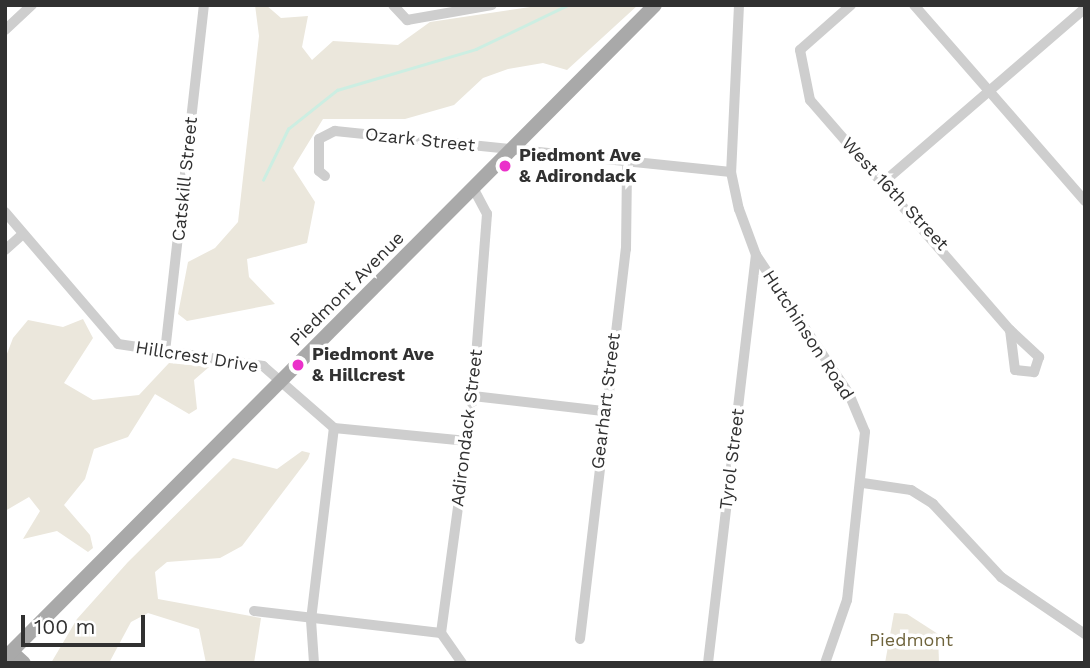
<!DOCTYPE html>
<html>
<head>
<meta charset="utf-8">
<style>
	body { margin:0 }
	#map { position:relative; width:1090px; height:668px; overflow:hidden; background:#fff; font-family:"Work Sans",sans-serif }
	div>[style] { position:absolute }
	.green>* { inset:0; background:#ebe7dc }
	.stream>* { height:2.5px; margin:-1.25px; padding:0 1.25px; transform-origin:1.25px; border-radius:1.25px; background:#cceee2 }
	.minor>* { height:10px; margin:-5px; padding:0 5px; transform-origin:5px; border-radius:5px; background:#cecece }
	.major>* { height:14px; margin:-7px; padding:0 7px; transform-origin:7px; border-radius:7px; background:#a9a9a9 }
	.dots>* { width:19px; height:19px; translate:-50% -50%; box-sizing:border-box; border:4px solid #fff; border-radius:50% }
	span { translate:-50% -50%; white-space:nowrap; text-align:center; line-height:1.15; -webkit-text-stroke:7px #fff; paint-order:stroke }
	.street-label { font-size:18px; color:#313131 }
	.poi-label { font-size:18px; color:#313131; font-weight:700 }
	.left { translate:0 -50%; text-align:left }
	.park-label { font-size:18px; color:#6f643c }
	.frame { position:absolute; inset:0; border:7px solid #313131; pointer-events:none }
	.scale { position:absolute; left:21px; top:615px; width:124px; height:32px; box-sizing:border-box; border:4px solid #313131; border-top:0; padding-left:9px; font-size:21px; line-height:24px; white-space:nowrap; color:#313131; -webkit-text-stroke:5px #fff; paint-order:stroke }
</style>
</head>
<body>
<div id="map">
	<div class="green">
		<div style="clip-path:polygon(255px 5px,266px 5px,281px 18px,308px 16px,302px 47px,312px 60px,333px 41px,398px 45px,430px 22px,544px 5px,638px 5px,567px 70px,543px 63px,508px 69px,483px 78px,454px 105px,405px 119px,323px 119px,293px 168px,315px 202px,307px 243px,247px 259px,249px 277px,275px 304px,187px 321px,178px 314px,188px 262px,215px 248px,238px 222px,259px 36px)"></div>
		<div style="clip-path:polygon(83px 319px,93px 338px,64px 383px,93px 400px,139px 395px,169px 363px,209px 367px,194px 380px,197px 409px,189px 414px,155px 394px,128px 437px,94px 449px,85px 479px,64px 505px,90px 535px,93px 548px,88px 552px,57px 531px,23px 539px,40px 511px,29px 497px,5px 511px,5px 359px,13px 338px,28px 320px,63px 327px)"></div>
		<div style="clip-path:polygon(302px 451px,310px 453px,308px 459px,242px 546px,220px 558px,167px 562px,155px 572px,158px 599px,261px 618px,254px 663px,206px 663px,199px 629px,148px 613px,131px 622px,109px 663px,51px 663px,77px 619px,128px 562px,233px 458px,277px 469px)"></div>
		<div style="clip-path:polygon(894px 613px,907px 614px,938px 634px,939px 663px,885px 663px)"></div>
	</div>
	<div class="stream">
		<div style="left:263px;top:180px;width:57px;rotate:-63.9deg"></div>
		<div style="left:288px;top:129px;width:63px;rotate:-38.5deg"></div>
		<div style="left:337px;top:90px;width:145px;rotate:-16.4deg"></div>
		<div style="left:476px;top:49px;width:102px;rotate:-25.6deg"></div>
	</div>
	<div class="minor">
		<div style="left:393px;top:5px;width:21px;rotate:47deg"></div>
		<div style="left:407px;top:20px;width:86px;rotate:-10deg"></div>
		<div style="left:739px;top:5px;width:167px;rotate:92.7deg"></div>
		<div style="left:731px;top:172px;width:38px;rotate:78deg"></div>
		<div style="left:739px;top:209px;width:49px;rotate:69.7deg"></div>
		<div style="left:756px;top:255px;width:167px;rotate:56.2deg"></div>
		<div style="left:849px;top:394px;width:41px;rotate:67.2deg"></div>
		<div style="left:865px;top:432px;width:169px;rotate:96.1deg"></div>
		<div style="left:847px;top:600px;width:67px;rotate:109.2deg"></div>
		<div style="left:851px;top:5px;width:68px;rotate:138.6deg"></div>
		<div style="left:800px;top:50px;width:51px;rotate:78.7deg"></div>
		<div style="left:810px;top:100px;width:305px;rotate:49deg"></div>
		<div style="left:914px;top:5px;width:260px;rotate:48.9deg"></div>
		<div style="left:5px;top:30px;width:37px;rotate:-43deg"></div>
		<div style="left:325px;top:176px;width:8px;rotate:-140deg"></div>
		<div style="left:319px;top:171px;width:32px;rotate:-90deg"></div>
		<div style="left:319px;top:139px;width:18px;rotate:-27deg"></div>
		<div style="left:335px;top:131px;width:398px;rotate:5.9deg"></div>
		<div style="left:886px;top:180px;width:263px;rotate:-40.8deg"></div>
		<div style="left:5px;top:212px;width:174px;rotate:49.4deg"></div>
		<div style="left:118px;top:344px;width:147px;rotate:8.6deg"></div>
		<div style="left:263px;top:366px;width:94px;rotate:41.1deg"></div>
		<div style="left:334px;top:428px;width:134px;rotate:5.6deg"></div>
		<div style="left:5px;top:250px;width:24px;rotate:-42deg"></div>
		<div style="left:1010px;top:330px;width:40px;rotate:43deg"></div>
		<div style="left:1039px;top:357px;width:16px;rotate:108deg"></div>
		<div style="left:1034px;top:372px;width:19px;rotate:-174deg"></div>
		<div style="left:1015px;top:370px;width:40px;rotate:-97.1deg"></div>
		<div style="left:165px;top:352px;width:349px;rotate:-83.6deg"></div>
		<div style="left:473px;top:396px;width:131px;rotate:6.6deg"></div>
		<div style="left:863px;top:483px;width:49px;rotate:8.3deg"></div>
		<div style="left:911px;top:490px;width:26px;rotate:32deg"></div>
		<div style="left:933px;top:504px;width:100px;rotate:47deg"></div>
		<div style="left:1001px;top:577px;width:102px;rotate:34.2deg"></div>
		<div style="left:254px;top:611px;width:188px;rotate:6.7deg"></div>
		<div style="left:580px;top:639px;width:393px;rotate:-83.3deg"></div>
		<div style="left:626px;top:249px;width:87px;rotate:-89.3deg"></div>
		<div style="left:314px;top:663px;width:43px;rotate:-94deg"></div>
		<div style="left:311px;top:620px;width:193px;rotate:-83.2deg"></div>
		<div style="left:462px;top:663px;width:37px;rotate:-125deg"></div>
		<div style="left:441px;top:633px;width:239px;rotate:-82.3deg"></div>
		<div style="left:473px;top:396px;width:183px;rotate:-85.6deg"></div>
		<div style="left:487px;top:214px;width:27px;rotate:-118deg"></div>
		<div style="left:708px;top:663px;width:411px;rotate:-83.3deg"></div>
	</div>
	<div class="major">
		<div style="left:12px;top:652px;width:16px;rotate:43deg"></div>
		<div style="left:5px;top:658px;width:921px;rotate:-45.13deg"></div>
	</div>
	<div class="dots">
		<div style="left:505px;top:166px;background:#eb31ca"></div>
		<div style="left:298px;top:365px;background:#eb31ca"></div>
	</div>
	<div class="street-label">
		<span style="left:420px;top:140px;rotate:6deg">Ozark Street</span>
		<span style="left:185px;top:179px;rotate:-84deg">Catskill Street</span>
		<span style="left:895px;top:194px;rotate:47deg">West 16th Street</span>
		<span style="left:347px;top:289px;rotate:-45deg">Piedmont Avenue</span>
		<span style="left:808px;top:335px;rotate:57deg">Hutchinson Road</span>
		<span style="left:197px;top:357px;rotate:9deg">Hillcrest Drive</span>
		<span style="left:606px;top:401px;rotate:-83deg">Gearhart Street</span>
		<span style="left:467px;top:428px;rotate:-83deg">Adirondack Street</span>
		<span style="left:732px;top:459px;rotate:-83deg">Tyrol Street</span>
	</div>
	<div class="poi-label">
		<span class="left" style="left:519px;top:166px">Piedmont Ave<br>&amp; Adirondack</span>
		<span class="left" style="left:312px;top:365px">Piedmont Ave<br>&amp; Hillcrest</span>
	</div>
	<div class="park-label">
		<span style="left:911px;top:640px">Piedmont</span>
	</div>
	<div class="frame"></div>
	<div class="scale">100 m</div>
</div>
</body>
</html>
